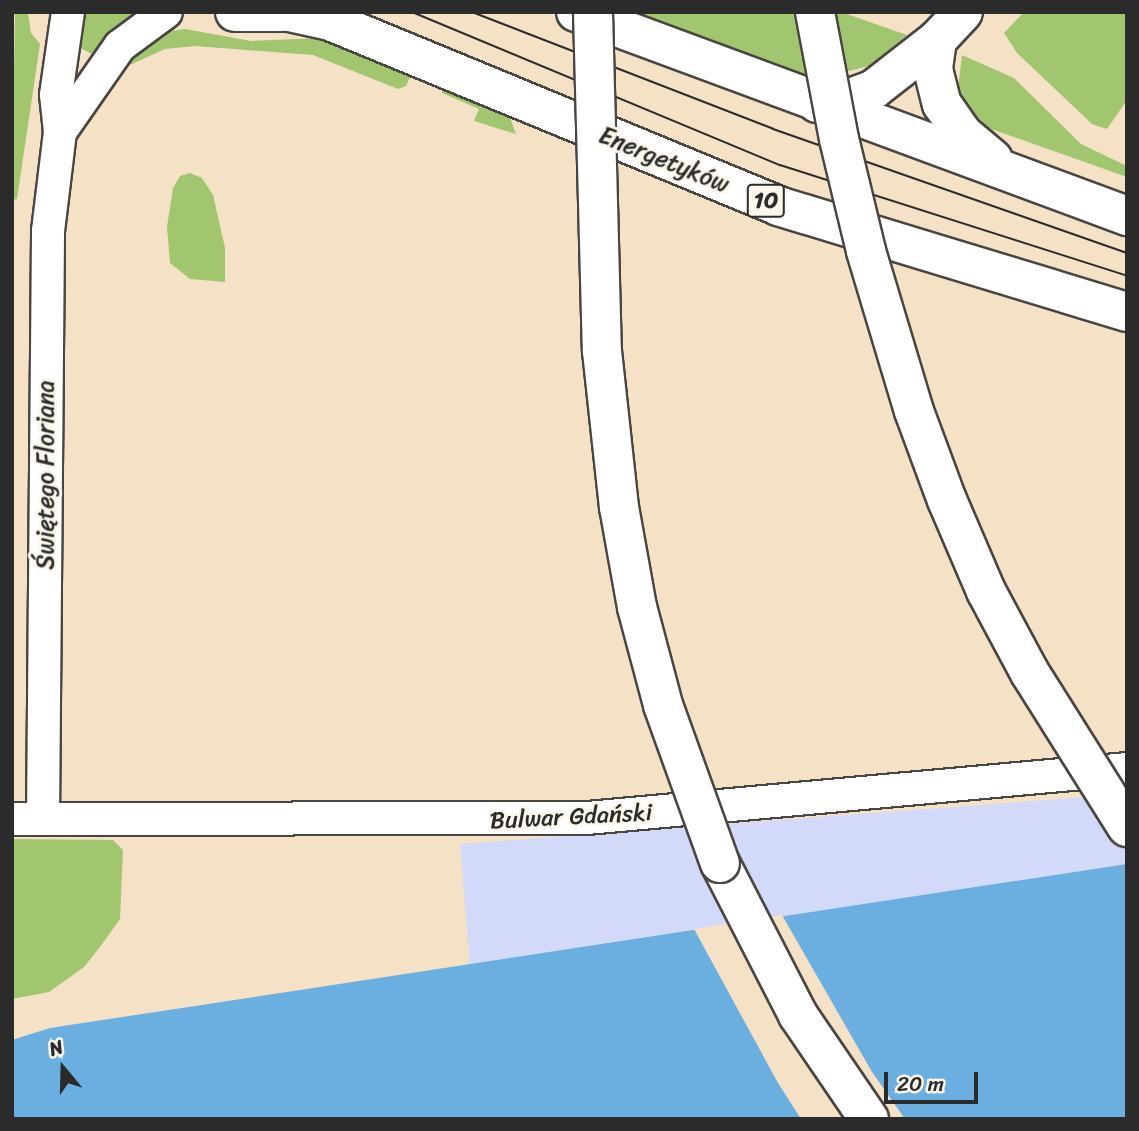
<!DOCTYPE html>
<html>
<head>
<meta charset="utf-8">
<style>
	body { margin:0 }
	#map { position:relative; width:1139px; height:1131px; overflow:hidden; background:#f5e1c6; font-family:Sriracha,sans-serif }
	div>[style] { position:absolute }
	.built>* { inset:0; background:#d2d9f9 }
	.green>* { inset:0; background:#a2c670 }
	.water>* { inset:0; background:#6aafe0 }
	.pier>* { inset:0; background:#f5e1c6 }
	.roads { filter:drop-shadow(2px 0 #494642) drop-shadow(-2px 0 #494642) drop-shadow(0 2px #494642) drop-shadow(0 -2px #494642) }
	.minor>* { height:32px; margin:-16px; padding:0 16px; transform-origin:16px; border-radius:16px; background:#fff }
	.major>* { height:38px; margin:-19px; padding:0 19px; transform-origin:19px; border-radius:19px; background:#fff }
	.tram>* { height:2px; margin:-1px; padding:0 1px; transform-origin:1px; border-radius:1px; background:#2b2b2b }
	.bridges { filter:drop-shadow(2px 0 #494642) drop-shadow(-2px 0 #494642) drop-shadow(0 2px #494642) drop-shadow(0 -2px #494642) }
	.major-bridge>* { height:38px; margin:-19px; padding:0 19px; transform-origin:19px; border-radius:19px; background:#fff }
	span { translate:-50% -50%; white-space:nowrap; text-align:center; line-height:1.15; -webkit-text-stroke:6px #fbf7ec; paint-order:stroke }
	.shield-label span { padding:2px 5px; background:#fbf7ec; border:2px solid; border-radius:5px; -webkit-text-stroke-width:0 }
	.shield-label { font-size:23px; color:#2b2b2b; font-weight:700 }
	.street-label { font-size:24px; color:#2b2b2b }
	.frame { position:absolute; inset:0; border:14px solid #2b2b2b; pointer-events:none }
	.north { position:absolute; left:28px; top:1033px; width:70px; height:70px; -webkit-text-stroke:5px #fbf7ec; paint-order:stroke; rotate:341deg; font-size:19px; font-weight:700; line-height:28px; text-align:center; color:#2b2b2b }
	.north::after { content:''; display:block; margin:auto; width:24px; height:32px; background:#2b2b2b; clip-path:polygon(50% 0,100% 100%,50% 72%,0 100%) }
	.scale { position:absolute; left:884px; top:1072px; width:94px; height:32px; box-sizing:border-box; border:4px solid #2b2b2b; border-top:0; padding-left:9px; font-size:21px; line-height:24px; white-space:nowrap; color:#2b2b2b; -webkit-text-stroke:5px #fbf7ec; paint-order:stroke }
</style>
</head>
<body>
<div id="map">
	<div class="built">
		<div style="clip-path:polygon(1127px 794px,1127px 864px,470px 967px,460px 844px)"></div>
	</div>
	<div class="green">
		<div style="clip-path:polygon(15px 12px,28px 12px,31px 33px,40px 44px,17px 199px,12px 200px)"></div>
		<div style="clip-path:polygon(79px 12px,138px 12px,138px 14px,98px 57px,74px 45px)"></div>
		<div style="clip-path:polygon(629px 12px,841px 12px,907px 35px,869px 66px,821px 78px,793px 74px)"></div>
		<div style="clip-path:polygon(1024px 12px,1127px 12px,1127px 100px,1107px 129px,1092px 124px,1017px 53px,1004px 33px)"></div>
		<div style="clip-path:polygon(185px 29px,251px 41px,321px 38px,411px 75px,406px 86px,398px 89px,313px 55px,195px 46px,165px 49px,121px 69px,128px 54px,162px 32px)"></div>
		<div style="clip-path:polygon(962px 55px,1014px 78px,1081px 144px,1127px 166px,1127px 177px,991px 129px,974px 117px,958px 88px)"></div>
		<div style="clip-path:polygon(444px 86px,509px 115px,516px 134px,474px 121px,479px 109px,442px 93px)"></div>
		<div style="clip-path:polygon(190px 173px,202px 178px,213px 195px,225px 248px,225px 282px,190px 279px,170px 263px,167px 227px,173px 188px,180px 176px)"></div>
		<div style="clip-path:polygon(12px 839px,113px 840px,123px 850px,120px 919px,100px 947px,84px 967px,49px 992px,12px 999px)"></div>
	</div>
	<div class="water">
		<div style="clip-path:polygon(1127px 864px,1127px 1119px,12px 1119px,12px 1040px,50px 1028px)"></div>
	</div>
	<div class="pier">
		<div style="clip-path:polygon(782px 915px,872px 1072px,905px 1119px,801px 1119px,778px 1083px,694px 929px)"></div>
	</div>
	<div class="roads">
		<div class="minor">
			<div style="left:60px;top:132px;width:105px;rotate:-55.1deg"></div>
			<div style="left:120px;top:46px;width:57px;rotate:-36.5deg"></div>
			<div style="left:12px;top:819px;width:575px;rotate:-0.1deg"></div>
			<div style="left:587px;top:818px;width:542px;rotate:-5.18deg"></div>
			<div style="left:43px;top:819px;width:588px;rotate:-89.51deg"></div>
			<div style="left:48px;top:231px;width:100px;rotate:-83.1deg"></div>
			<div style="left:60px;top:132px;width:37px;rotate:-96deg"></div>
			<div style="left:56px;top:95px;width:84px;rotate:-81.8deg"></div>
		</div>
		<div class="major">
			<div style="left:235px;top:12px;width:47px"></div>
			<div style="left:289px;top:12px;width:42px;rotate:12.4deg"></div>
			<div style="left:330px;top:21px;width:485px;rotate:22.4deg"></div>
			<div style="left:778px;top:206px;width:365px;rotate:16.9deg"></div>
			<div style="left:576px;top:12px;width:588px;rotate:20.32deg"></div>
			<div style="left:937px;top:40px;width:29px;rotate:98deg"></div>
			<div style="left:933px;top:69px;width:36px;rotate:76deg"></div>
			<div style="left:942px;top:104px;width:37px;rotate:55deg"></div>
			<div style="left:963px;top:134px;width:39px;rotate:40deg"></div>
			<div style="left:817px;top:103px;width:22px;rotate:-3deg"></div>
			<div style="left:839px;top:102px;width:37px;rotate:-20deg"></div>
			<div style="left:874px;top:89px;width:80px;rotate:-37.9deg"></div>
			<div style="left:937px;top:40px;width:38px;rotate:-47deg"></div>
			<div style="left:720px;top:863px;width:171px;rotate:62.8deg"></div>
			<div style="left:798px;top:1015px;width:126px;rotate:55.7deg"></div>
		</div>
	</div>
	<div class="tram">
		<div style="left:412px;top:12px;width:399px;rotate:22.6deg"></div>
		<div style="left:780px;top:165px;width:364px;rotate:17.7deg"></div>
		<div style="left:472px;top:12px;width:323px;rotate:21.2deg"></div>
		<div style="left:773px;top:129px;width:375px;rotate:19.3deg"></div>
	</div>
	<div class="bridges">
		<div class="major-bridge">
			<div style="left:593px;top:12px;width:339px;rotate:88.5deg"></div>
			<div style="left:602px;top:351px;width:157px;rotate:83.8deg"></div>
			<div style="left:619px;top:507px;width:102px;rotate:79.8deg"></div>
			<div style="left:637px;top:607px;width:101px;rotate:75.1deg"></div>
			<div style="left:663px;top:705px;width:168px;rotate:70.2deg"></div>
			<div style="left:815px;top:12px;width:129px;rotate:79.3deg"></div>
			<div style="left:839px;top:139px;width:115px;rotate:76.4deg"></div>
			<div style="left:866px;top:251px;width:167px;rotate:73.3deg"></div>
			<div style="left:914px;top:411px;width:95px;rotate:69.7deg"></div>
			<div style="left:947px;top:500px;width:99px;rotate:66.8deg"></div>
			<div style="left:986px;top:591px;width:93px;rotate:61.8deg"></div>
			<div style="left:1030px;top:673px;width:182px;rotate:57.8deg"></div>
		</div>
	</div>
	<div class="shield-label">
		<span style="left:766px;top:201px">10</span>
	</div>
	<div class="street-label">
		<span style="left:664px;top:160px;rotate:22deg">Energetyków</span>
		<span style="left:46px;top:475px;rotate:-90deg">Świętego Floriana</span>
		<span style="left:571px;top:817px;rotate:-3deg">Bulwar Gdański</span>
	</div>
	<div class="frame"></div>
	<div class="north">N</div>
	<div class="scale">20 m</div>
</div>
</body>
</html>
